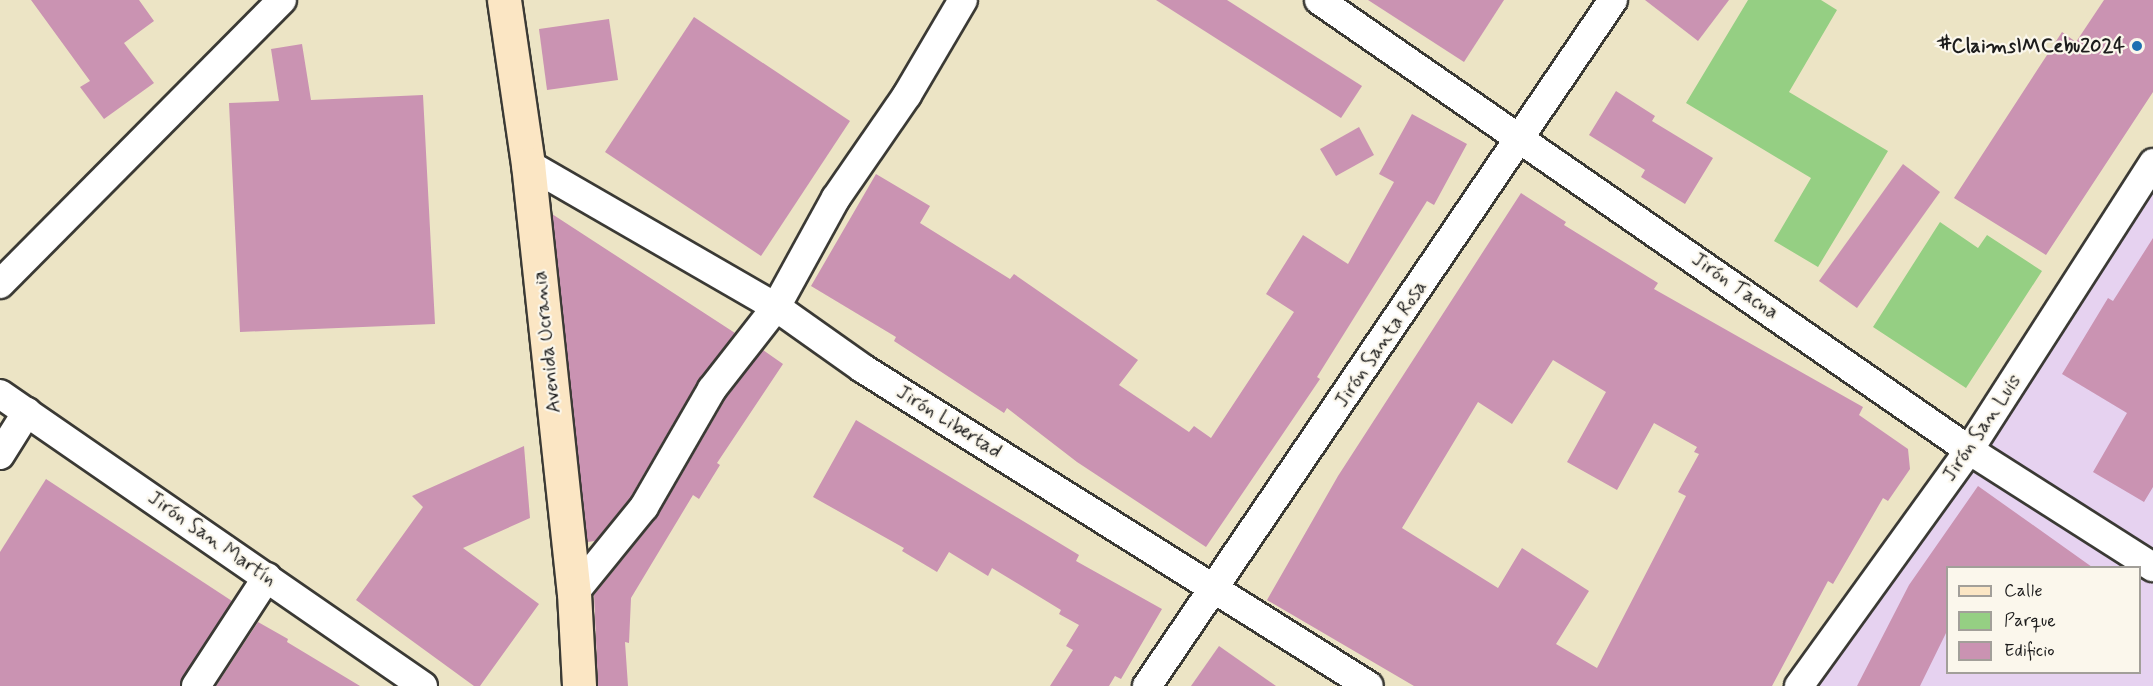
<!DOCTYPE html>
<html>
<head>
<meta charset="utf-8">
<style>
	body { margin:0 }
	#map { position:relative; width:2153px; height:686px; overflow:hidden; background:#ece4c5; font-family:Mynerve,sans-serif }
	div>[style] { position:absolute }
	.built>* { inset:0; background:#e6d2f0 }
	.green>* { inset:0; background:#95cf83 }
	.building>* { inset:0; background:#ca93b2 }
	.roads { filter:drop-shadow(2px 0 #3b3a35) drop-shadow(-2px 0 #3b3a35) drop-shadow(0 2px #3b3a35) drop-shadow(0 -2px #3b3a35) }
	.minor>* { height:28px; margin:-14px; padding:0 14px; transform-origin:14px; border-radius:14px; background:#fff }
	.secondary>* { height:33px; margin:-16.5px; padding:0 16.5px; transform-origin:16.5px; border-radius:16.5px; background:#fbe6c4 }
	.dots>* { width:16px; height:16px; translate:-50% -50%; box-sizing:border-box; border:3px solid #fbf7ec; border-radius:50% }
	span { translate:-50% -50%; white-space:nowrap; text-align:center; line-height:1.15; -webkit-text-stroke:4.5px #fbf7ec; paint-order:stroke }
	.poi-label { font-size:20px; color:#1c1c1c; font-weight:700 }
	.right { translate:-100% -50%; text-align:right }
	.street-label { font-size:20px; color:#1c1c1c }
	.legend { position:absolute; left:1946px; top:566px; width:195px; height:108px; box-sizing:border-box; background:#fbf7ec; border:2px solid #a29f99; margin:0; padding:8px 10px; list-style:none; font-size:18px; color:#1c1c1c }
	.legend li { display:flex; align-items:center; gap:12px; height:30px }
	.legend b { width:30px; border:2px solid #a29f99 }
</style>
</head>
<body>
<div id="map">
	<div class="built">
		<div style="clip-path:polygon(evenodd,2153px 158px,2153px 686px,1792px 686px,2153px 158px,1948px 568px,2140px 568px,2140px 672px,1948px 672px,1948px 568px)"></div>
	</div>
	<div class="green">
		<div style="clip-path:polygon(1748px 0,1821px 0,1837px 10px,1789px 92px,1888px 151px,1818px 267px,1774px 241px,1811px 178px,1686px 103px)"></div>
		<div style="clip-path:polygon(1940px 222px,1978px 248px,1987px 235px,2042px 271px,1966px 388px,1873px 327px)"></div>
	</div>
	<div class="building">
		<div style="clip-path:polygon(31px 0,139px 0,154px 21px,124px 43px,154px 83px,104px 119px,80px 87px,90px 81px)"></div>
		<div style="clip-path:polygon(1156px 0,1227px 0,1362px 86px,1341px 118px)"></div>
		<div style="clip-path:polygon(1368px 0,1504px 0,1464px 62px)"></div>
		<div style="clip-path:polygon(1645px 0,1729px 0,1698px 41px)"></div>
		<div style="clip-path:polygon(2104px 0,2153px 0,2153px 92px,2046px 255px,1954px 198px,2062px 32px,2076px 42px)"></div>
		<div style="clip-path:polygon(694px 17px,850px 121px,761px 256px,605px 152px)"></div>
		<div style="clip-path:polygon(609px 19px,618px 80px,547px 90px,539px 29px)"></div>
		<div style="clip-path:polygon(302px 44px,311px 100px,423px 95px,435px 324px,240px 332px,229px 103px,279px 101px,271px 49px)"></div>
		<div style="clip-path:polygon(1616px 91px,1655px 116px,1652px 121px,1713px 158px,1685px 204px,1641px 177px,1645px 170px,1589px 135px)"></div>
		<div style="clip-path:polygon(1412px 114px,1467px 144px,1434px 205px,1427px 201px,1317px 377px,1320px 379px,1206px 547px,1077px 462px,1007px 408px,1004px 413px,894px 341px,896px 337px,811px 286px,876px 174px,930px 206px,920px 223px,1010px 279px,1014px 274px,1138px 360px,1119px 385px,1189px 432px,1194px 426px,1211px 438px,1294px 312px,1266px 294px,1303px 235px,1348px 264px,1394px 182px,1379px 174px)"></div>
		<div style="clip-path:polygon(1359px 127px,1374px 155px,1336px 176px,1320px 149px)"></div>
		<div style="clip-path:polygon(1903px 164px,1940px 192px,1857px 308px,1819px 281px)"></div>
		<div style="clip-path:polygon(evenodd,1521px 193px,1566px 222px,1564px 225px,1658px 283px,1654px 289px,1863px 407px,1859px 415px,1908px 449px,1910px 469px,1888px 501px,1883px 498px,1833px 584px,1828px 581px,1772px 686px,1414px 686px,1267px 600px,1338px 476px,1521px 193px,1553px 360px,1606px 392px,1567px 462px,1617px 490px,1654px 423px,1697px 447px,1694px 452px,1699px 454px,1678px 492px,1686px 496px,1597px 668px,1556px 644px,1589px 591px,1522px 548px,1498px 588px,1402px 528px,1478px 402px,1512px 424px,1553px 360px)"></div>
		<div style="clip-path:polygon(552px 214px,735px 333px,698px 381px,630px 498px,595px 541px,587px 542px)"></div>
		<div style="clip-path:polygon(2153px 238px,2153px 487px,2144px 502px,2093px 472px,2127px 413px,2062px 374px,2108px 298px,2113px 301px)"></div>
		<div style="clip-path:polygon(763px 350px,783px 364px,717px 463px,720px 465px,699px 499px,693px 495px,631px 598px,629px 643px,625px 642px,628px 686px,598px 686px,594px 595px,657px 517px,726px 398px)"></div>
		<div style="clip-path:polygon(856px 420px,1079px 555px,1076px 561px,1162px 609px,1121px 679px,1115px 676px,1109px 686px,1050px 686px,1073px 650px,1066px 646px,1079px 625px,1059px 614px,1061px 610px,992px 568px,988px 576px,949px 552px,937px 572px,902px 551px,904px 548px,813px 497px)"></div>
		<div style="clip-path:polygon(524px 446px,530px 518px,463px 548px,539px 604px,480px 686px,474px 686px,356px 600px,423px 507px,412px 496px)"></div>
		<div style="clip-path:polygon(46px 479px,232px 601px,180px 686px,0 686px,0 552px)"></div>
		<div style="clip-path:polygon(1978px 486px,2092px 567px,1947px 567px,1947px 631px,1920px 686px,1857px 686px,1909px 585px)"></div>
		<div style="clip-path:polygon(258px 622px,288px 639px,287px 642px,360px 686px,216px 686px)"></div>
		<div style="clip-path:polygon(1219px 646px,1276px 686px,1191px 686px)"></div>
	</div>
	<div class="roads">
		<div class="minor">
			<div style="left:1319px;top:0;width:791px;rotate:34.7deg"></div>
			<div style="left:1969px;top:450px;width:218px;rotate:32.5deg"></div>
			<div style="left:528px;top:164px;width:286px;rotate:30deg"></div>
			<div style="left:776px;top:307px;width:105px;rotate:35.3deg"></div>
			<div style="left:862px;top:368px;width:598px;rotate:32.1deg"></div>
			<div style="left:0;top:284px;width:400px;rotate:-45.2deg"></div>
			<div style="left:0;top:394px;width:514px;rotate:34.62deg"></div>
			<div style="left:0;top:455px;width:51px;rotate:-57.9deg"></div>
			<div style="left:574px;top:593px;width:111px;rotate:-50.9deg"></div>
			<div style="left:644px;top:507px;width:136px;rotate:-60deg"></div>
			<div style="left:712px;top:389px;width:104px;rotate:-52deg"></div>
			<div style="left:776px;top:307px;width:124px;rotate:-61.2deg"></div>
			<div style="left:836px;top:198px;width:125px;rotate:-55.4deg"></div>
			<div style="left:907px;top:95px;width:110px;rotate:-59.5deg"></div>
			<div style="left:196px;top:686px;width:130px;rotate:-56.9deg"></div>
			<div style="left:1147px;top:686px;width:829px;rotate:-55.81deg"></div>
			<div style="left:1799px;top:686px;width:291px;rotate:-54.2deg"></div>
			<div style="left:1969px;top:450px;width:341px;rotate:-57.3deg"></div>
		</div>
		<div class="secondary">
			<div style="left:504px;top:0;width:166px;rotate:81.7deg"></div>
			<div style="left:528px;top:164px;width:431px;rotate:83.9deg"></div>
			<div style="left:574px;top:593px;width:93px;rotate:86.9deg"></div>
		</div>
	</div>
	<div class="dots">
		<div style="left:2137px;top:46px;background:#1f6fb2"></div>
	</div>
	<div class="poi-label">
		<span class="right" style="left:2125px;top:46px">#ClaimsIMCebu2024</span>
	</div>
	<div class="street-label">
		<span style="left:1735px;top:286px;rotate:35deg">Jirón Tacna</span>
		<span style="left:547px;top:342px;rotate:-96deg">Avenida Ucrania</span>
		<span style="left:1381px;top:344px;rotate:-56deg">Jirón Santa Rosa</span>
		<span style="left:949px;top:422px;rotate:32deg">Jirón Libertad</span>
		<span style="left:1982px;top:428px;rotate:-56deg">Jirón San Luis</span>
		<span style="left:212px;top:539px;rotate:35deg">Jirón San Martín</span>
	</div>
	<ul class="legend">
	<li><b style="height:8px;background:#fbe6c4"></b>Calle</li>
	<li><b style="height:16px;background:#95cf83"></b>Parque</li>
	<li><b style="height:16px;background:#ca93b2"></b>Edificio</li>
	</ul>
</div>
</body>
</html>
